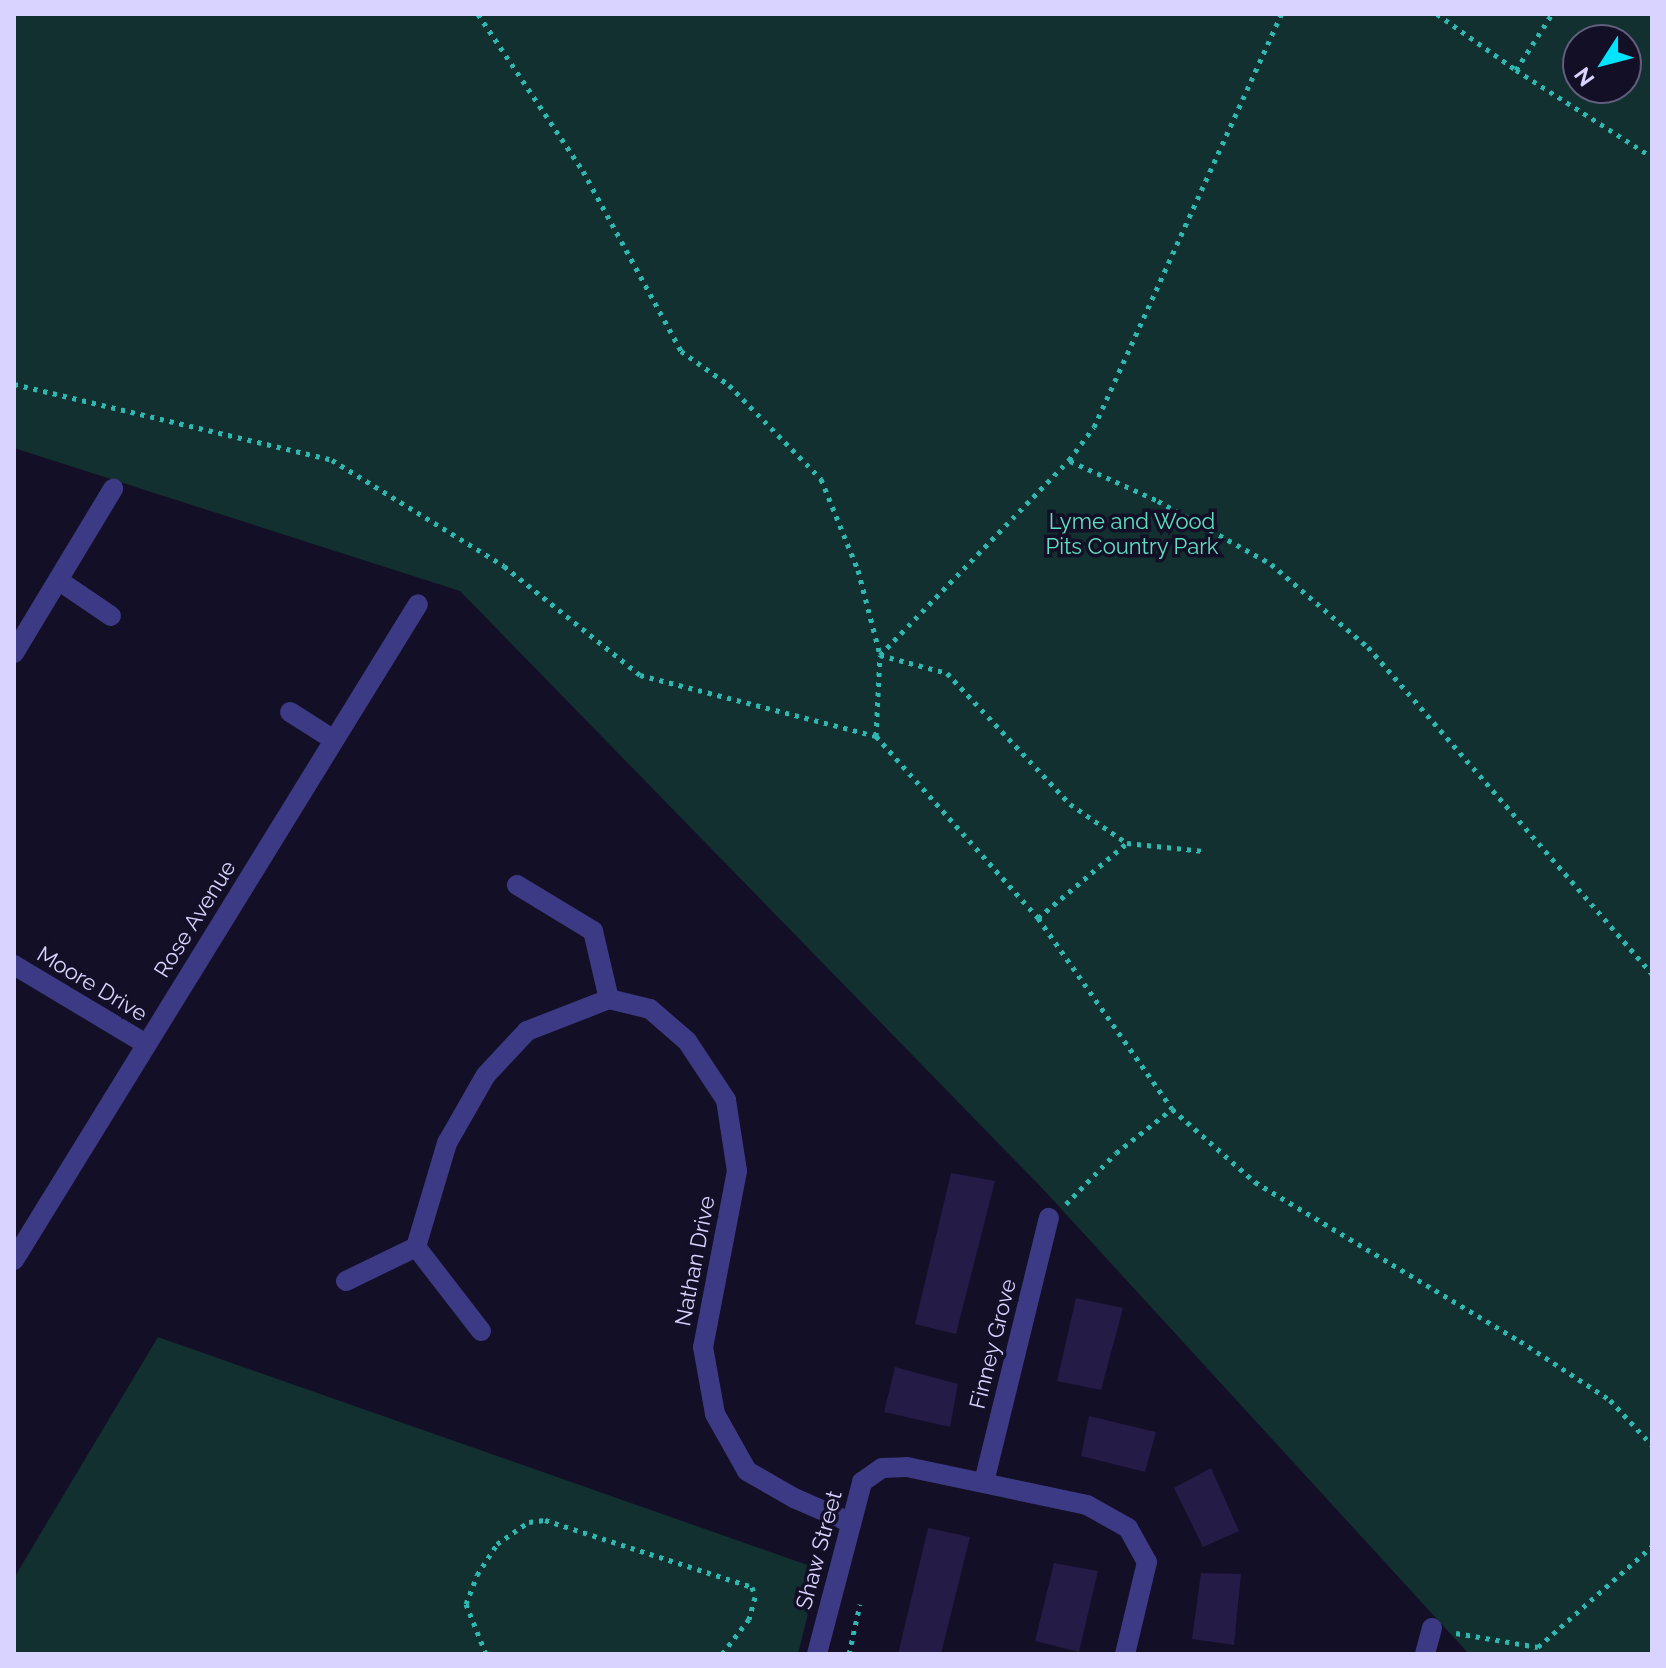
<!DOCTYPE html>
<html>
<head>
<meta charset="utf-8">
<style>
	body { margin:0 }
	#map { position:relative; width:1666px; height:1668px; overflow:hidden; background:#130f26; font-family:Raleway,sans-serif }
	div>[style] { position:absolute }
	.green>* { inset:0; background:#12302f }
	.building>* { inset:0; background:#241b47 }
	.path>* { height:5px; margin-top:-2.5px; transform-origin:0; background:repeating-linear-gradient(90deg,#2fb8b0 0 4px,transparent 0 10px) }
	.minor>* { height:20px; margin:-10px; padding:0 10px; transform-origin:10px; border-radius:10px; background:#3d3a85 }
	span { translate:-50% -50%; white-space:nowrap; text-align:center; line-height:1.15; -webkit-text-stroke:7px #130f26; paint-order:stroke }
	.park-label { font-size:22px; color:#5fe0c0 }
	.street-label { font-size:22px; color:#d9d4ff }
	.frame { position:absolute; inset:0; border:16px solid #d9d4ff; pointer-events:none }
	.north { position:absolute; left:1562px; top:24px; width:80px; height:80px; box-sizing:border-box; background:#130f26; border:2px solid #625e7d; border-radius:50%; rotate:234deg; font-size:22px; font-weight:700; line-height:32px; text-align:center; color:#d9d4ff }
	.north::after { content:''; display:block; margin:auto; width:28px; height:36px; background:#00e5ff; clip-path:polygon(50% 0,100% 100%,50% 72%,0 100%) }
</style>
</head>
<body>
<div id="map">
	<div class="green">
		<div style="clip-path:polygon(evenodd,14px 14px,1652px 14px,1652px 1654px,1469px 1654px,1042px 1188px,460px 591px,14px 448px,14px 14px,1578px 40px,1626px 40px,1626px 88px,1578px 88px,1578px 40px)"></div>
		<div style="clip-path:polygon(158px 1337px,819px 1569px,798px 1654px,14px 1654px,14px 1578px)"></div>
	</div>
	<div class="building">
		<div style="clip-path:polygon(951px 1173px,995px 1181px,956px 1334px,915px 1324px)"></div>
		<div style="clip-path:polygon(1076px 1298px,1123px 1308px,1101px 1390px,1057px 1381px)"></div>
		<div style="clip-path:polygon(895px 1367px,958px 1384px,950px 1427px,884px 1412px)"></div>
		<div style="clip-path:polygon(1089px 1416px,1156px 1432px,1145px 1472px,1081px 1456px)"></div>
		<div style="clip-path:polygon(1211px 1468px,1239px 1531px,1203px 1547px,1174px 1488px)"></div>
		<div style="clip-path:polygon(928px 1528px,970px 1537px,941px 1654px,898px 1654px)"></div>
		<div style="clip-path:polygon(1054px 1563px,1098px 1571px,1079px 1652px,1035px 1641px)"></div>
		<div style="clip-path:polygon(1201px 1573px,1241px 1574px,1234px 1645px,1192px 1639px)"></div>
	</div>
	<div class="path">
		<div style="left:478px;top:14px;width:189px;rotate:56.2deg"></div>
		<div style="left:583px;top:171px;width:205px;rotate:61.4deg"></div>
		<div style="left:681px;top:351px;width:59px;rotate:35.3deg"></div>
		<div style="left:729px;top:385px;width:132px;rotate:45.6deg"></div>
		<div style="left:821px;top:479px;width:98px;rotate:67.9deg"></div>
		<div style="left:858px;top:570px;width:88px;rotate:75.5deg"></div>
		<div style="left:880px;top:655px;width:69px;rotate:15deg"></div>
		<div style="left:947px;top:673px;width:180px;rotate:46.8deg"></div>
		<div style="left:1070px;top:804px;width:69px;rotate:34.4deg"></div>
		<div style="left:1127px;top:843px;width:77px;rotate:5.9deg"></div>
		<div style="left:1437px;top:14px;width:97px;rotate:35.3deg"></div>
		<div style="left:1516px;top:70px;width:161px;rotate:32.6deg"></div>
		<div style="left:1516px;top:70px;width:67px;rotate:-57.3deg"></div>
		<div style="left:14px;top:384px;width:327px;rotate:13.4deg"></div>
		<div style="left:332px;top:460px;width:202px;rotate:31.6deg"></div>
		<div style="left:504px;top:566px;width:174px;rotate:38.7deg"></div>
		<div style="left:640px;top:675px;width:244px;rotate:14.5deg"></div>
		<div style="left:876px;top:736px;width:244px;rotate:48.3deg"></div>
		<div style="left:1038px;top:918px;width:233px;rotate:54.9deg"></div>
		<div style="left:1172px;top:1109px;width:111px;rotate:41.3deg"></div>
		<div style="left:1255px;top:1182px;width:309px;rotate:31deg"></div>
		<div style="left:1520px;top:1341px;width:108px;rotate:33.2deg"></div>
		<div style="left:1610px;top:1400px;width:62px;rotate:47deg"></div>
		<div style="left:1070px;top:461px;width:97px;rotate:24.4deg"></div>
		<div style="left:1158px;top:501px;width:129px;rotate:29.1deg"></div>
		<div style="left:1271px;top:564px;width:128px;rotate:40.6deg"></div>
		<div style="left:1368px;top:647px;width:433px;rotate:49deg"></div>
		<div style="left:876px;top:736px;width:81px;rotate:-87.2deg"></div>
		<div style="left:880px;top:655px;width:272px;rotate:-45.9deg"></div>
		<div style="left:1069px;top:460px;width:41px;rotate:-52.9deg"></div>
		<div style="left:1094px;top:427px;width:453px;rotate:-65.6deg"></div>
		<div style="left:1038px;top:918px;width:116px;rotate:-40.1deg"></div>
		<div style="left:1066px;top:1204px;width:71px;rotate:-45.6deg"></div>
		<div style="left:1116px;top:1153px;width:71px;rotate:-38.2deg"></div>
		<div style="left:1456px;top:1633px;width:83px;rotate:9.7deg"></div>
		<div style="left:1538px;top:1647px;width:152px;rotate:-41.5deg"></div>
		<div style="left:486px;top:1654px;width:54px;rotate:-111.8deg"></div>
		<div style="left:466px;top:1604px;width:31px;rotate:-69deg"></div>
		<div style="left:477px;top:1575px;width:37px;rotate:-57deg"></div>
		<div style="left:497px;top:1544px;width:39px;rotate:-35deg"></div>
		<div style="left:529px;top:1522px;width:16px;rotate:-7deg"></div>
		<div style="left:545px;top:1520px;width:218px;rotate:17.9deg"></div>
		<div style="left:752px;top:1587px;width:10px;rotate:73deg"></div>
		<div style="left:755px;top:1597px;width:23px;rotate:105deg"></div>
		<div style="left:749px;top:1619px;width:44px;rotate:127.6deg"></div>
		<div style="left:849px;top:1654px;width:51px;rotate:-77.6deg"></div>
	</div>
	<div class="minor">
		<div style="left:58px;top:580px;width:64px;rotate:34.2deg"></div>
		<div style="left:14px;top:653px;width:192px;rotate:-58.9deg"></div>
		<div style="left:290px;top:712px;width:52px;rotate:32.5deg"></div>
		<div style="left:517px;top:885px;width:89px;rotate:31.2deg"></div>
		<div style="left:593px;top:931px;width:70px;rotate:76.8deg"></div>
		<div style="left:14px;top:965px;width:154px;rotate:30.9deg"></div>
		<div style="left:14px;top:1260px;width:770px;rotate:-58.37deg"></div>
		<div style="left:346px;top:1281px;width:78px;rotate:-25.9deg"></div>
		<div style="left:481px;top:1331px;width:106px;rotate:-127.7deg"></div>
		<div style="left:416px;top:1247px;width:109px;rotate:-73.4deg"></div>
		<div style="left:447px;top:1143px;width:78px;rotate:-60.2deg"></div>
		<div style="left:486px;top:1075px;width:60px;rotate:-47deg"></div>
		<div style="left:527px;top:1031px;width:88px;rotate:-21.3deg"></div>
		<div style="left:609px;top:999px;width:42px;rotate:13.7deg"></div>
		<div style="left:650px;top:1009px;width:49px;rotate:40.9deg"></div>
		<div style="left:687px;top:1041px;width:71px;rotate:56.5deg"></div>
		<div style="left:726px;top:1100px;width:72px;rotate:81.2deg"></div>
		<div style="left:737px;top:1171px;width:179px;rotate:100.9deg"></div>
		<div style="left:703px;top:1347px;width:68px;rotate:79.8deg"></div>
		<div style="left:715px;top:1414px;width:65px;rotate:60.7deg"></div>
		<div style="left:747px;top:1471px;width:54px;rotate:29.9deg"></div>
		<div style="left:794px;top:1498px;width:60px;rotate:23.6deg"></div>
		<div style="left:984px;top:1482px;width:272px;rotate:-76.2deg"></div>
		<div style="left:817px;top:1654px;width:178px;rotate:-75.3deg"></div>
		<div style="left:862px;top:1482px;width:24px;rotate:-35deg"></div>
		<div style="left:882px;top:1468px;width:25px;rotate:-2deg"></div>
		<div style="left:907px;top:1467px;width:184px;rotate:11.9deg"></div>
		<div style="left:1087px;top:1505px;width:47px;rotate:29.3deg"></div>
		<div style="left:1128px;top:1528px;width:39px;rotate:61deg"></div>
		<div style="left:1147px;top:1562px;width:95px;rotate:103.4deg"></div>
		<div style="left:1425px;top:1654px;width:27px;rotate:-75deg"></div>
	</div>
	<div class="park-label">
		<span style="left:1132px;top:534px">Lyme and Wood<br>Pits Country Park</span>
	</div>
	<div class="street-label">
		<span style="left:195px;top:919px;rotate:-58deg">Rose Avenue</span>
		<span style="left:92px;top:984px;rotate:31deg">Moore Drive</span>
		<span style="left:695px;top:1261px;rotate:-79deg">Nathan Drive</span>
		<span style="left:993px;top:1344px;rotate:-76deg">Finney Grove</span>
		<span style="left:819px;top:1550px;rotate:-75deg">Shaw Street</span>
	</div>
	<div class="frame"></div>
	<div class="north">N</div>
</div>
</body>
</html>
